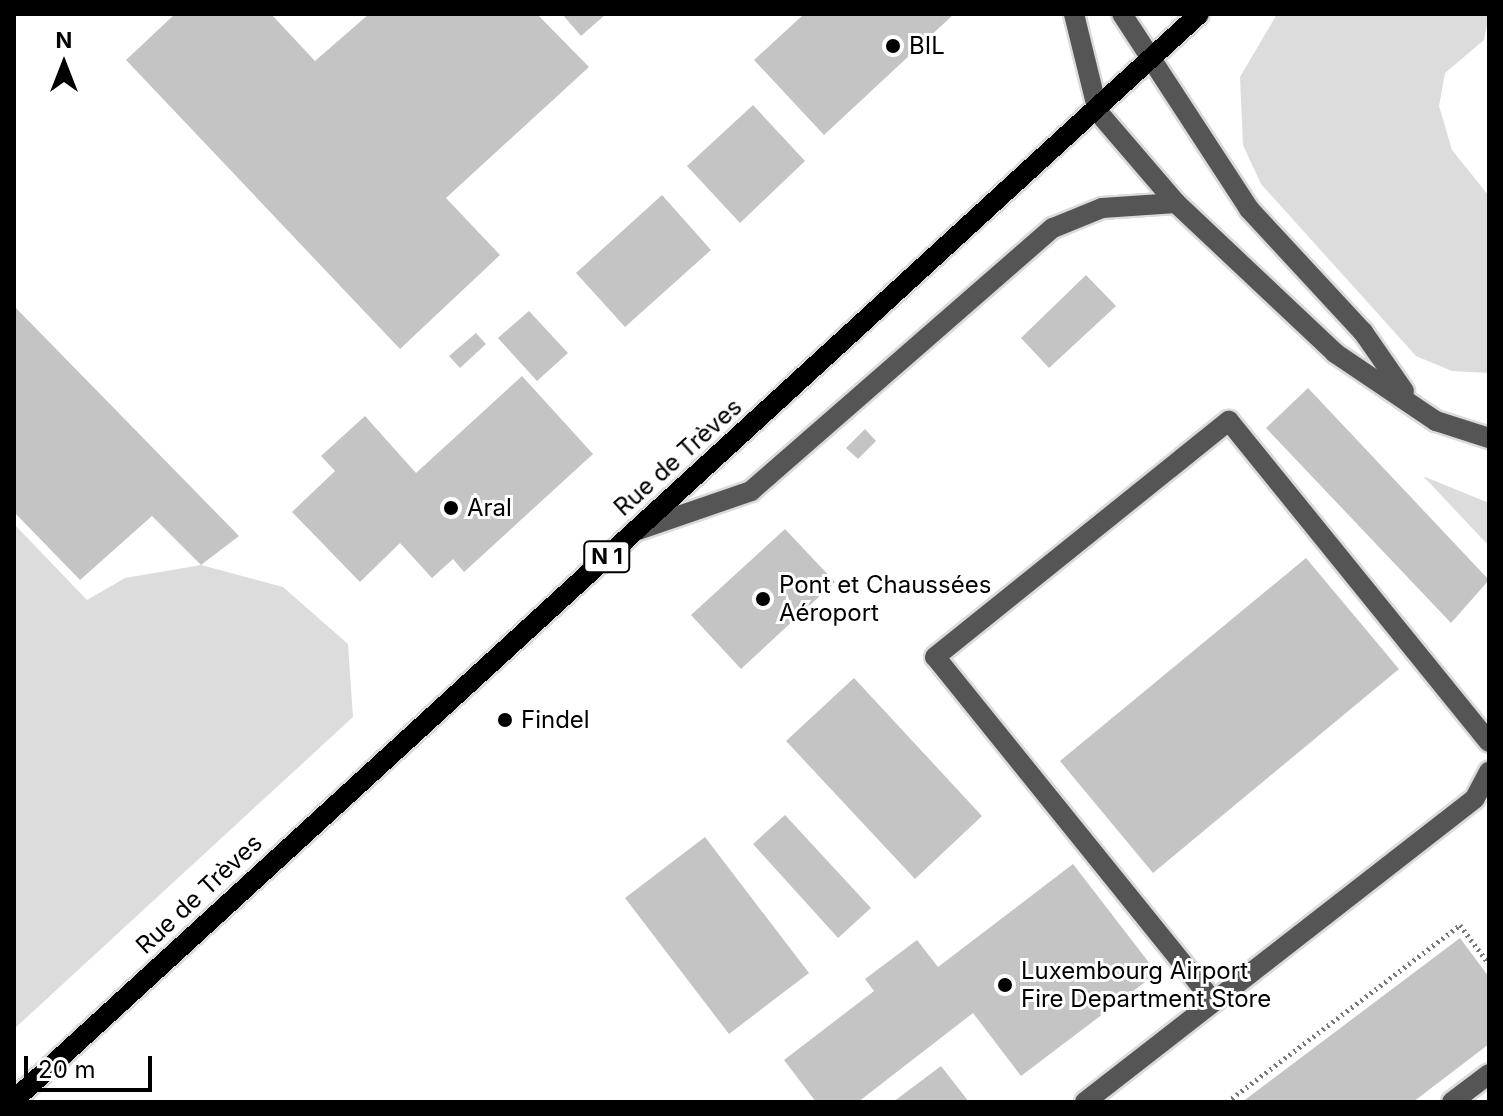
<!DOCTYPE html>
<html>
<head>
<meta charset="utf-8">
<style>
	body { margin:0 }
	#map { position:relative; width:1503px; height:1116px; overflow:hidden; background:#fff; font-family:Inter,sans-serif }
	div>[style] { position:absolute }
	.green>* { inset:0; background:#dcdcdc }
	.building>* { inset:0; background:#c4c4c4 }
	.path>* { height:5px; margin-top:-2.5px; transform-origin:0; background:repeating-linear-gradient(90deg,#777 0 2px,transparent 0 6px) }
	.roads { filter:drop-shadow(2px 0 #dbdbdb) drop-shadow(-2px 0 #dbdbdb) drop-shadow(0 2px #dbdbdb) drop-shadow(0 -2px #dbdbdb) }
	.minor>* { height:20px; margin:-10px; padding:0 10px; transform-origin:10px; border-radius:10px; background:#555 }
	.major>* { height:20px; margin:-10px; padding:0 10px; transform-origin:10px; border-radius:10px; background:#000 }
	.dots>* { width:22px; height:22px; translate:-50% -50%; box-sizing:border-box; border:4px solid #fff; border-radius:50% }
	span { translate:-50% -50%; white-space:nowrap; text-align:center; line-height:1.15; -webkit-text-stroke:6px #fff; paint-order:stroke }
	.shield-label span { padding:2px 6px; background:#fff; border:2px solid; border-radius:6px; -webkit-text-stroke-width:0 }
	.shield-label { font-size:22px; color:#000; font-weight:700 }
	.poi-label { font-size:24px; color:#000 }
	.left { translate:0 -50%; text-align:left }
	.street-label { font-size:24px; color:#000 }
	.frame { position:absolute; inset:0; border:16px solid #000; pointer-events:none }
	.north { position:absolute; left:24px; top:24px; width:80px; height:80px; -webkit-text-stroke:6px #fff; paint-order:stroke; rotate:0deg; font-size:22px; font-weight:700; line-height:32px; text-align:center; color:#000 }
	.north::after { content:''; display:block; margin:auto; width:28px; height:36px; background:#000; clip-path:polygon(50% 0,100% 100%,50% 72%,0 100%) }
	.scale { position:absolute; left:24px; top:1056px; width:128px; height:36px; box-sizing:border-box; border:4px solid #000; border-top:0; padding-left:10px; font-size:24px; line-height:28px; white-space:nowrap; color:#000; -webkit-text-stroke:6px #fff; paint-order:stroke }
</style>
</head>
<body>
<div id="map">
	<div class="green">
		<div style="clip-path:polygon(1277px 14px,1489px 14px,1484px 40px,1445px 73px,1439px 106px,1452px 150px,1489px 196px,1489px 373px,1452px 371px,1416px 356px,1261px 184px,1243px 145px,1240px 77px)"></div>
		<div style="clip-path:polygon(1423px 476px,1489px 503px,1489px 546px)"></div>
		<div style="clip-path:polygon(14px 524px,87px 600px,125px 578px,201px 565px,283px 587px,348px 644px,353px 717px,14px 1029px)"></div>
	</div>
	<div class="building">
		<div style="clip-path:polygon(175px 14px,271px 14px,315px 61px,369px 14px,537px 14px,589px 67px,446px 198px,500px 255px,400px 349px,126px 60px)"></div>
		<div style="clip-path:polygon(562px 14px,606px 14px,581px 36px)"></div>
		<div style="clip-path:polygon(804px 14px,954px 14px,824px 135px,754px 60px)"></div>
		<div style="clip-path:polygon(753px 105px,805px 161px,740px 223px,687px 166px)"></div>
		<div style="clip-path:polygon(662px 195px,711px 250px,625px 327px,576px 273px)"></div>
		<div style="clip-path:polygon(1086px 275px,1116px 306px,1049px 368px,1021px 338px)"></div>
		<div style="clip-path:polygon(14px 306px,239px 536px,201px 565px,152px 516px,80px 580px,14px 512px)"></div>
		<div style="clip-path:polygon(529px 311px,568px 353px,537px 381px,498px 338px)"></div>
		<div style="clip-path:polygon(476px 333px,486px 344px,460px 368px,449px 356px)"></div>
		<div style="clip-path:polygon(522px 376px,593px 454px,464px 572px,453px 559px,432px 578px,400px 543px,360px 582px,292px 512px,335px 471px,321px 456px,365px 416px,416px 473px)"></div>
		<div style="clip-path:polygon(1308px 388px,1489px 580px,1451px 623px,1266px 428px)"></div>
		<div style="clip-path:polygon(865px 429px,876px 441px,858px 459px,846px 448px)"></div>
		<div style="clip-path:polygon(785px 529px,835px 582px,741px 669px,691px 615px)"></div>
		<div style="clip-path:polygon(1306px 558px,1399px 669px,1153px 873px,1060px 761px)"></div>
		<div style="clip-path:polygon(854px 678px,982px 816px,915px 879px,786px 741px)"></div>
		<div style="clip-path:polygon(785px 815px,871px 908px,838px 938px,753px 844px)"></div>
		<div style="clip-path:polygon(705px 837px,809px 973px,729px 1034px,625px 898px)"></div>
		<div style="clip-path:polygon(1073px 864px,1157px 973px,1021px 1076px,973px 1013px,858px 1102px,816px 1102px,784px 1060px,874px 991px,865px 979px,917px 940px,938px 967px)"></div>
		<div style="clip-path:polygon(1460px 938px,1489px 977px,1489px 1044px,1413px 1102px,1242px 1102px)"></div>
		<div style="clip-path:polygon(941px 1066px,969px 1102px,893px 1102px)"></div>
	</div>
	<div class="path">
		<div style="left:1227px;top:1102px;width:293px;rotate:-37.2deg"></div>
		<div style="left:1460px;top:925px;width:49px;rotate:53.4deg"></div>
	</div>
	<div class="roads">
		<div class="minor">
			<div style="left:1074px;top:14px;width:101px;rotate:76.2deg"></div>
			<div style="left:1098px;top:112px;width:120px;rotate:49.4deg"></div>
			<div style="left:1176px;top:203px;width:219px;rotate:43.3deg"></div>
			<div style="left:1335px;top:353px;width:122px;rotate:34deg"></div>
			<div style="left:1436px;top:421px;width:56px;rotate:17.8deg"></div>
			<div style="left:1122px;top:14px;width:233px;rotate:56.9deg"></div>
			<div style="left:1249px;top:209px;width:168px;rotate:47.2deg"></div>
			<div style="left:1363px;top:332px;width:72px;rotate:55.2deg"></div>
			<div style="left:635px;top:531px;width:123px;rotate:-19deg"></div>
			<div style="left:751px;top:491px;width:400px;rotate:-41.1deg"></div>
			<div style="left:1053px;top:228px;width:53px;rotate:-22.2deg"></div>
			<div style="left:1102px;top:208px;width:74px;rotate:-3.9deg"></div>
			<div style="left:1213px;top:1001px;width:442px;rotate:-128.9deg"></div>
			<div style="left:935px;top:657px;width:377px;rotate:-38.8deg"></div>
			<div style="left:1229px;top:421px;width:413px;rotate:51deg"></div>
			<div style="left:1085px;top:1102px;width:494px;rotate:-37.9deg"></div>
			<div style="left:1475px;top:798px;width:30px;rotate:-62deg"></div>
			<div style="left:1452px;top:1102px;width:46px;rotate:-37.1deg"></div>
		</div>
		<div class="major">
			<div style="left:14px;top:1100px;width:1607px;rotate:-42.5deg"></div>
		</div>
	</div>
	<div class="dots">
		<div style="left:893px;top:46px;background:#000"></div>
		<div style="left:451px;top:508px;background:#000"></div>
		<div style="left:763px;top:599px;background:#000"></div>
		<div style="left:505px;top:720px;background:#000"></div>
		<div style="left:1005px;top:985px;background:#000"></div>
	</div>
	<div class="shield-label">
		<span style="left:607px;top:557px">N 1</span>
	</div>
	<div class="poi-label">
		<span class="left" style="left:909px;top:46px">BIL</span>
		<span class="left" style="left:467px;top:508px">Aral</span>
		<span class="left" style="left:779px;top:599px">Pont et Chaussées<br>Aéroport</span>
		<span class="left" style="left:521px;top:720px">Findel</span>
		<span class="left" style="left:1021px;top:985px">Luxembourg Airport<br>Fire Department Store</span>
	</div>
	<div class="street-label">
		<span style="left:678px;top:457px;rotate:-42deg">Rue de Trèves</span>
		<span style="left:199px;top:894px;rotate:-43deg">Rue de Trèves</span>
	</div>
	<div class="frame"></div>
	<div class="north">N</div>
	<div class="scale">20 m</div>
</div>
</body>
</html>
